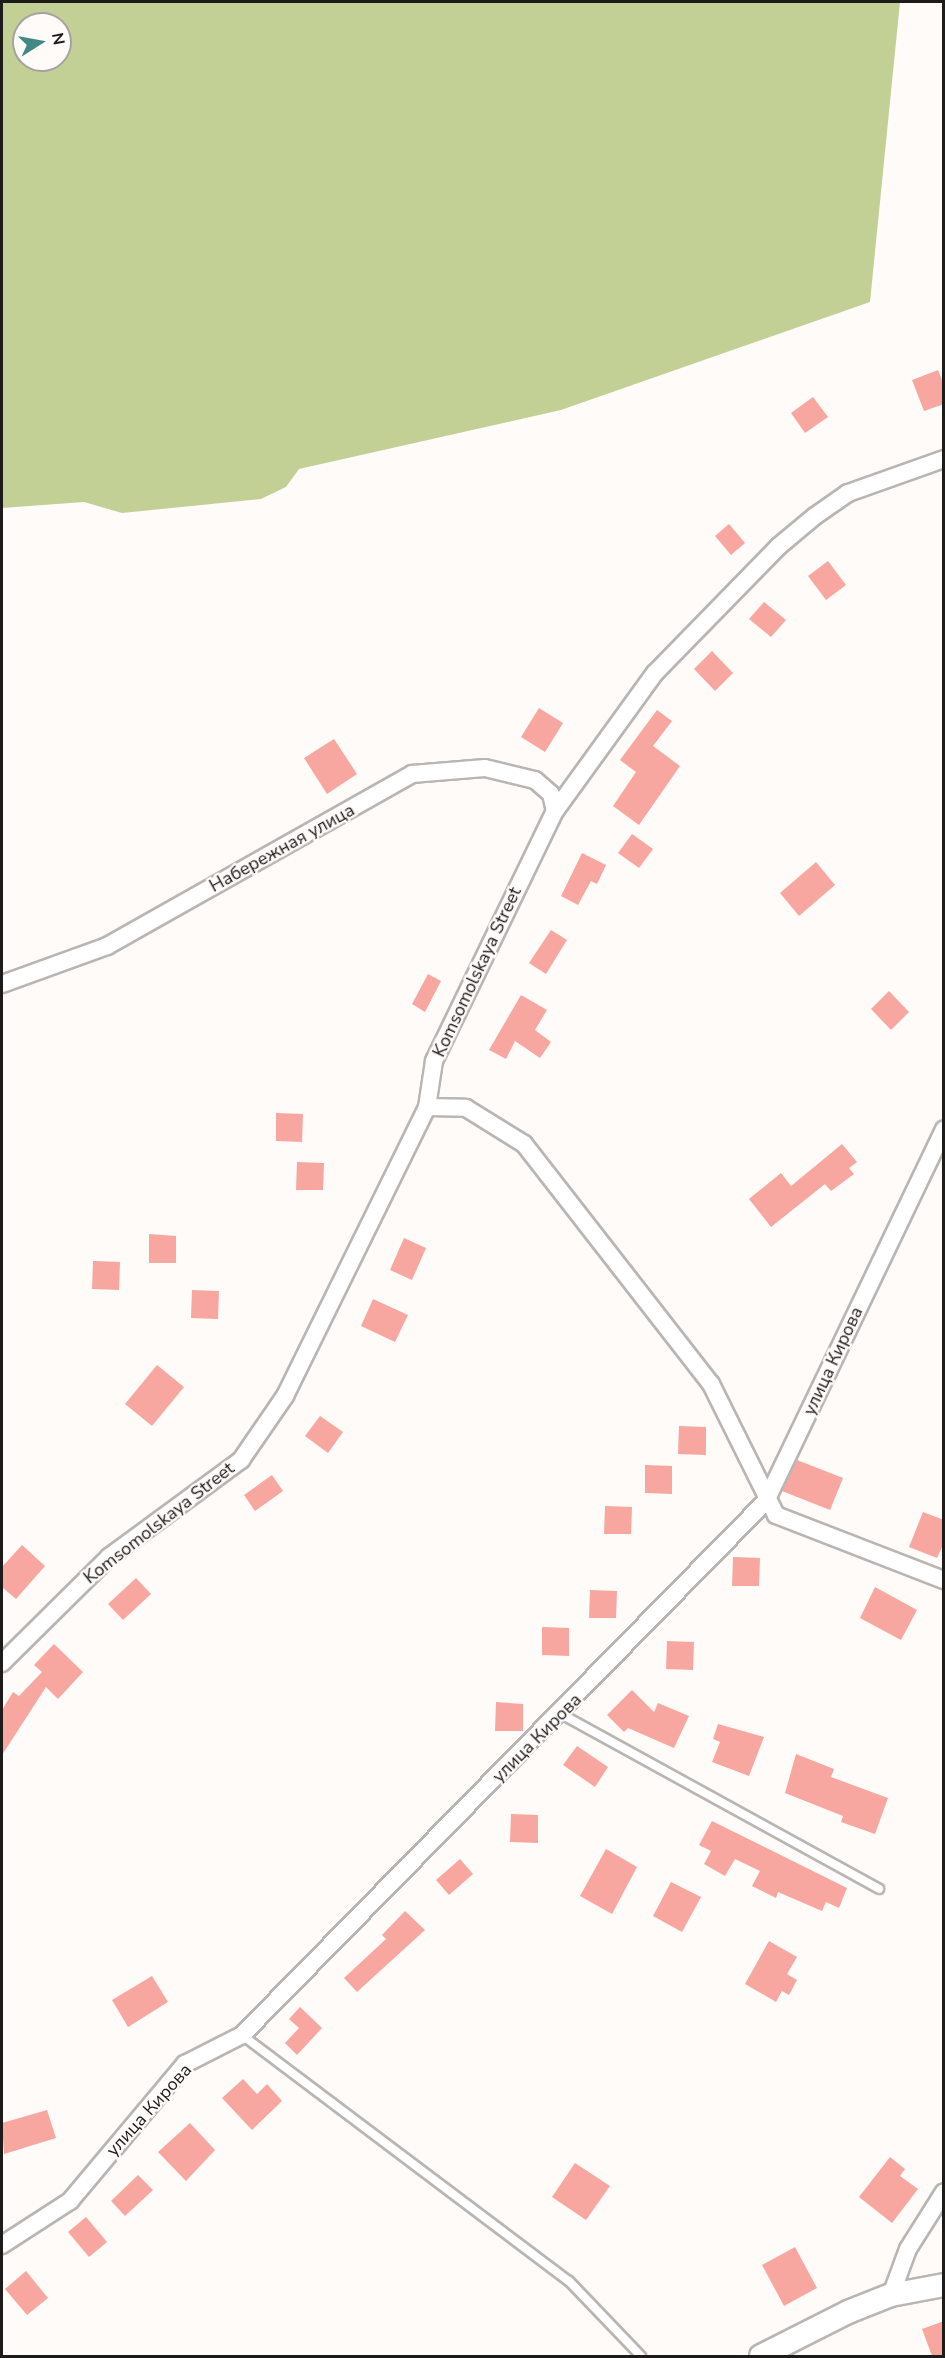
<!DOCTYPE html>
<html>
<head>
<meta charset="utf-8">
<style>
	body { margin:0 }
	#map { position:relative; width:945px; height:2358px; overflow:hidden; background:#fffbf8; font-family:"Nunito Sans",sans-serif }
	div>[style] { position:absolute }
	.green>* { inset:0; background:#c2d095 }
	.building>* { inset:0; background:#f7a7a0 }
	.roads { filter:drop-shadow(2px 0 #b9b5b3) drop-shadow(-2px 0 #b9b5b3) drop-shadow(0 2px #b9b5b3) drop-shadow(0 -2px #b9b5b3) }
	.lane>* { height:8px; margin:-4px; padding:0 4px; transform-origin:4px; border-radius:4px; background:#fff }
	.street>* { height:16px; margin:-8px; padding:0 8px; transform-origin:8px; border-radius:8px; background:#fff }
	.secondary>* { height:22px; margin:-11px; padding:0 11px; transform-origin:11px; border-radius:11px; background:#fff }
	span { translate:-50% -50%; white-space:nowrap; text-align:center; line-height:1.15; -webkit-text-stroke:4.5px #fffbf8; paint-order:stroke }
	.street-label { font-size:18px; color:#1d1c1b }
	.frame { position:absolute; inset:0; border:3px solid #1d1c1b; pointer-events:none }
	.north { position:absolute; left:12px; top:12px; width:60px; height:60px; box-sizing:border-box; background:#fffbf8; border:2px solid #a5a2a0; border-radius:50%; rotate:79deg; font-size:16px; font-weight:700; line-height:24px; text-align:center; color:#1d1c1b }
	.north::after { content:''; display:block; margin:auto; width:21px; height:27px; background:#428985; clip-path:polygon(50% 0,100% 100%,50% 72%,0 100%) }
</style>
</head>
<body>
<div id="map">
	<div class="green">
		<div style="clip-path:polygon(evenodd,2px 2px,900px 2px,870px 302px,561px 410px,299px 469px,286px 487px,261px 499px,122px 513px,84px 502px,2px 508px,2px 2px,24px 24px,60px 24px,60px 60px,24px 60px,24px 24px)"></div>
	</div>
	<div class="building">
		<div style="clip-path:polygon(938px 370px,944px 385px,944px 404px,924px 411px,912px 380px)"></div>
		<div style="clip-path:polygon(813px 397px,828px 417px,805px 433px,791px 413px)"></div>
		<div style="clip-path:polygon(729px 524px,745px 543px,731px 555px,715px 536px)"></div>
		<div style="clip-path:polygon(828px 561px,846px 585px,826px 600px,808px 576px)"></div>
		<div style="clip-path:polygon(764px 602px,786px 620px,771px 637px,749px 619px)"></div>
		<div style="clip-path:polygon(712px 651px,733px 673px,715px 691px,694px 669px)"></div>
		<div style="clip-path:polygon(539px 708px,563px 723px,545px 752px,521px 737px)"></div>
		<div style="clip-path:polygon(657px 710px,672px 721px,653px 746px,680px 766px,639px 825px,613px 806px,636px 772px,620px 760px)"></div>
		<div style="clip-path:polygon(334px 739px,357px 774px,327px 794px,304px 758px)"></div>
		<div style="clip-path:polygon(632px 834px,653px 849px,639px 868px,618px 853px)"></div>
		<div style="clip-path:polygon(582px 853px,606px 865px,597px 884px,591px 881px,578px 905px,561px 896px)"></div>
		<div style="clip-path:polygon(816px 862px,835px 885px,799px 916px,780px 893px)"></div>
		<div style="clip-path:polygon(551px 930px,567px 940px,546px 974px,529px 963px)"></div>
		<div style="clip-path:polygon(428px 974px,441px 981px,425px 1012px,412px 1004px)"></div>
		<div style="clip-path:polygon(889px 991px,909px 1012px,891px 1030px,871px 1009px)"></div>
		<div style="clip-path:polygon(521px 995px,547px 1010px,535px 1030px,551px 1042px,540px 1058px,515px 1041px,506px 1059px,489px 1050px)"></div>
		<div style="clip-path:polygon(276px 1113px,303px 1114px,302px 1142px,276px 1141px)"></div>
		<div style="clip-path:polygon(842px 1144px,857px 1162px,849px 1168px,854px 1174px,831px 1191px,825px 1184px,771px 1227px,749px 1199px,781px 1173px,791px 1186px)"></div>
		<div style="clip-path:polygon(297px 1162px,324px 1163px,323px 1190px,296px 1190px)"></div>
		<div style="clip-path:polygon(149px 1234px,176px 1236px,176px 1263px,149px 1263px)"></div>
		<div style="clip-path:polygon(404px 1238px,426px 1248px,412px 1280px,390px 1270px)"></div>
		<div style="clip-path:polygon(93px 1261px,120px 1262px,119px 1290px,92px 1289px)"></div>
		<div style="clip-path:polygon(192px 1290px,219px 1291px,218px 1319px,191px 1318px)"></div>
		<div style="clip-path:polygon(373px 1299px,408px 1315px,395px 1342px,361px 1326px)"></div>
		<div style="clip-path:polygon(157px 1365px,184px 1387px,152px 1426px,125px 1404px)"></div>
		<div style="clip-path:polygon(320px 1416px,343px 1432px,328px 1453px,305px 1436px)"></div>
		<div style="clip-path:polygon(679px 1426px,706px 1427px,706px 1455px,678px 1454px)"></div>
		<div style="clip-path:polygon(797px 1460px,843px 1478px,830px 1510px,782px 1491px)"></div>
		<div style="clip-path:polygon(645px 1465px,672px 1466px,672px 1494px,645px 1493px)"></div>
		<div style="clip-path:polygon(272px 1475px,283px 1491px,255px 1511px,244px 1495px)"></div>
		<div style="clip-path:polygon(605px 1506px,632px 1507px,631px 1534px,604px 1534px)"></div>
		<div style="clip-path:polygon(923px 1512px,944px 1520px,944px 1543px,937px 1558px,909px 1547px)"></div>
		<div style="clip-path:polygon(22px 1545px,45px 1566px,16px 1599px,2px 1587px,2px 1567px)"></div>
		<div style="clip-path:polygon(733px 1557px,760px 1558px,759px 1586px,732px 1586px)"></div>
		<div style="clip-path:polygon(136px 1578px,151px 1594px,123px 1620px,108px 1604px)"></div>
		<div style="clip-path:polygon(875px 1587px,917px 1610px,901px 1640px,860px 1618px)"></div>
		<div style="clip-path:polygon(590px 1590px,617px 1591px,616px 1618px,589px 1618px)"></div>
		<div style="clip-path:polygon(542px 1627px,569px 1628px,569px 1656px,542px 1655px)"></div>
		<div style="clip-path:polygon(667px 1641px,694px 1642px,693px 1670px,666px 1669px)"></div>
		<div style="clip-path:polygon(54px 1644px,83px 1672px,58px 1699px,46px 1687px,2px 1755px,2px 1710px,13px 1692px,19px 1696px,42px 1672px,34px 1665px)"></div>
		<div style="clip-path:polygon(632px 1690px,654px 1712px,658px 1703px,689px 1716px,674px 1748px,628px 1728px,624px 1732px,607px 1715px)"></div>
		<div style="clip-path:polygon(496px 1702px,523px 1704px,523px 1731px,495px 1731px)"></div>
		<div style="clip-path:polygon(718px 1724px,764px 1737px,749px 1776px,712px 1762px,720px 1742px,713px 1739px)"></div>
		<div style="clip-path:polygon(577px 1746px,608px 1767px,595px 1787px,563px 1765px)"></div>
		<div style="clip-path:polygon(796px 1754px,834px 1769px,831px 1777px,888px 1798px,875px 1834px,841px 1822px,843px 1816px,785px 1793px)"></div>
		<div style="clip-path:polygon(511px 1814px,538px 1815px,538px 1843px,510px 1842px)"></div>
		<div style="clip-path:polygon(712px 1821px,847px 1888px,839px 1908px,826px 1902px,822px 1911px,778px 1892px,776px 1898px,752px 1886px,760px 1871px,735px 1859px,725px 1876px,704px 1864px,711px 1851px,699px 1845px)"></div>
		<div style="clip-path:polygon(606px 1849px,637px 1867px,612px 1914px,580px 1896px)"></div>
		<div style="clip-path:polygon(460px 1859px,473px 1874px,449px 1895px,436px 1880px)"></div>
		<div style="clip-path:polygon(671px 1882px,701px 1897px,682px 1932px,653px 1916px)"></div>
		<div style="clip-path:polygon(405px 1911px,425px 1930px,357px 1992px,344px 1978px,386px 1939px,382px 1935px)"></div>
		<div style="clip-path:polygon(769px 1941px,797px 1957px,787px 1974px,797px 1980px,789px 1995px,782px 1991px,776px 2002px,745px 1984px)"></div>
		<div style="clip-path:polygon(152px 1976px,168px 2002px,128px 2027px,112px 2000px)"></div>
		<div style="clip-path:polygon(300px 2007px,322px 2028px,297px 2055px,285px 2043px,299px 2028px,289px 2019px)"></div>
		<div style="clip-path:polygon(243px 2079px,257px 2094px,267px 2084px,282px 2101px,252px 2130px,222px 2098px)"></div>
		<div style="clip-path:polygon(47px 2110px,56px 2138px,4px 2154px,2px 2123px)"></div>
		<div style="clip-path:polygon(190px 2123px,215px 2150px,186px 2181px,158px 2152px)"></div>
		<div style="clip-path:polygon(890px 2157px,905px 2169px,900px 2176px,918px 2189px,892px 2223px,859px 2197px)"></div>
		<div style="clip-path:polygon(575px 2163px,610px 2186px,586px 2220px,552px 2197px)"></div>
		<div style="clip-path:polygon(138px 2175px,153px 2190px,125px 2216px,111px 2201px)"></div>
		<div style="clip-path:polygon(86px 2217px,107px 2242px,89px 2257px,68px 2232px)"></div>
		<div style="clip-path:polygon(795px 2247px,817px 2288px,784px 2306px,762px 2265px)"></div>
		<div style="clip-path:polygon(26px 2271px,48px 2298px,27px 2315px,5px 2289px)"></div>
		<div style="clip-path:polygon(944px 2321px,944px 2356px,932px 2356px,922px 2329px)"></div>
	</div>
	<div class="roads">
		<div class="lane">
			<div style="left:561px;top:1714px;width:363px;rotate:28.8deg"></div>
			<div style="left:242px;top:2035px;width:409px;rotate:37deg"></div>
			<div style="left:569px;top:2281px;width:104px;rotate:46.2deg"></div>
		</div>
		<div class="street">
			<div style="left:2px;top:984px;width:112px;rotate:-19.9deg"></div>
			<div style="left:107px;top:946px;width:350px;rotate:-29.4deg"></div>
			<div style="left:412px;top:774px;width:73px;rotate:-4.7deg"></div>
			<div style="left:485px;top:768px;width:51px;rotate:13.5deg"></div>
			<div style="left:535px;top:780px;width:21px;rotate:41deg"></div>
			<div style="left:551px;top:794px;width:17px;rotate:77deg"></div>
			<div style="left:427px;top:1107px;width:39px;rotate:1deg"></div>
			<div style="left:466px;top:1108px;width:68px;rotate:31.8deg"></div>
			<div style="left:524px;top:1144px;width:304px;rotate:52.1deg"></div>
			<div style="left:711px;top:1384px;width:146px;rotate:63.6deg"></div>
			<div style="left:776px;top:1515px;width:180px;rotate:21.2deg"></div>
			<div style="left:2px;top:1663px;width:151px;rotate:-44.7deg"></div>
			<div style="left:109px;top:1557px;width:164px;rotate:-36.3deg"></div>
			<div style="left:241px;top:1460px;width:78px;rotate:-55.5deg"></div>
			<div style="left:285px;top:1396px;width:322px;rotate:-63.8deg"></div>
			<div style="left:427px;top:1107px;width:47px;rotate:-81.3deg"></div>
			<div style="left:434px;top:1061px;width:278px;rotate:-64.2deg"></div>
			<div style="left:555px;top:811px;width:170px;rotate:-54.1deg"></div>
			<div style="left:655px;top:673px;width:177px;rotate:-45.7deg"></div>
			<div style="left:779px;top:546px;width:47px;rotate:-39.8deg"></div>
			<div style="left:815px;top:516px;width:40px;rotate:-34.9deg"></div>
			<div style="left:848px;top:493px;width:102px;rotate:-19.5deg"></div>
			<div style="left:2px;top:2245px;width:81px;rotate:-32.9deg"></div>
			<div style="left:70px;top:2201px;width:179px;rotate:-50deg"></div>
			<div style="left:185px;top:2064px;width:64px;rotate:-27deg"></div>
			<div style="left:242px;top:2035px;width:748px;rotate:-45.54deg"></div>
			<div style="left:766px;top:1501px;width:412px;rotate:-64.4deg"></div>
			<div style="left:891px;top:2295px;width:49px;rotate:-69.7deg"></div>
			<div style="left:908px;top:2249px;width:67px;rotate:-57.7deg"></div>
		</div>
		<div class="secondary">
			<div style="left:761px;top:2356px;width:97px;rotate:-26.8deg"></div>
			<div style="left:848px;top:2312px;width:46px;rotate:-21.6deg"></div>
			<div style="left:891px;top:2295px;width:54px;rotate:-10.7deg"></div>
		</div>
	</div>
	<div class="street-label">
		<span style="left:282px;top:848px;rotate:-29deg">Набережная улица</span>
		<span style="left:477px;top:972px;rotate:-65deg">Komsomolskaya Street</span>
		<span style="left:833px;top:1361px;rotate:-65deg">улица Кирова</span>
		<span style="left:159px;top:1523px;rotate:-38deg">Komsomolskaya Street</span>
		<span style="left:537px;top:1738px;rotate:-45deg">улица Кирова</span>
		<span style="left:149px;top:2110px;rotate:-48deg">улица Кирова</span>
	</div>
	<div class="frame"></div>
	<div class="north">N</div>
</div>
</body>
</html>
